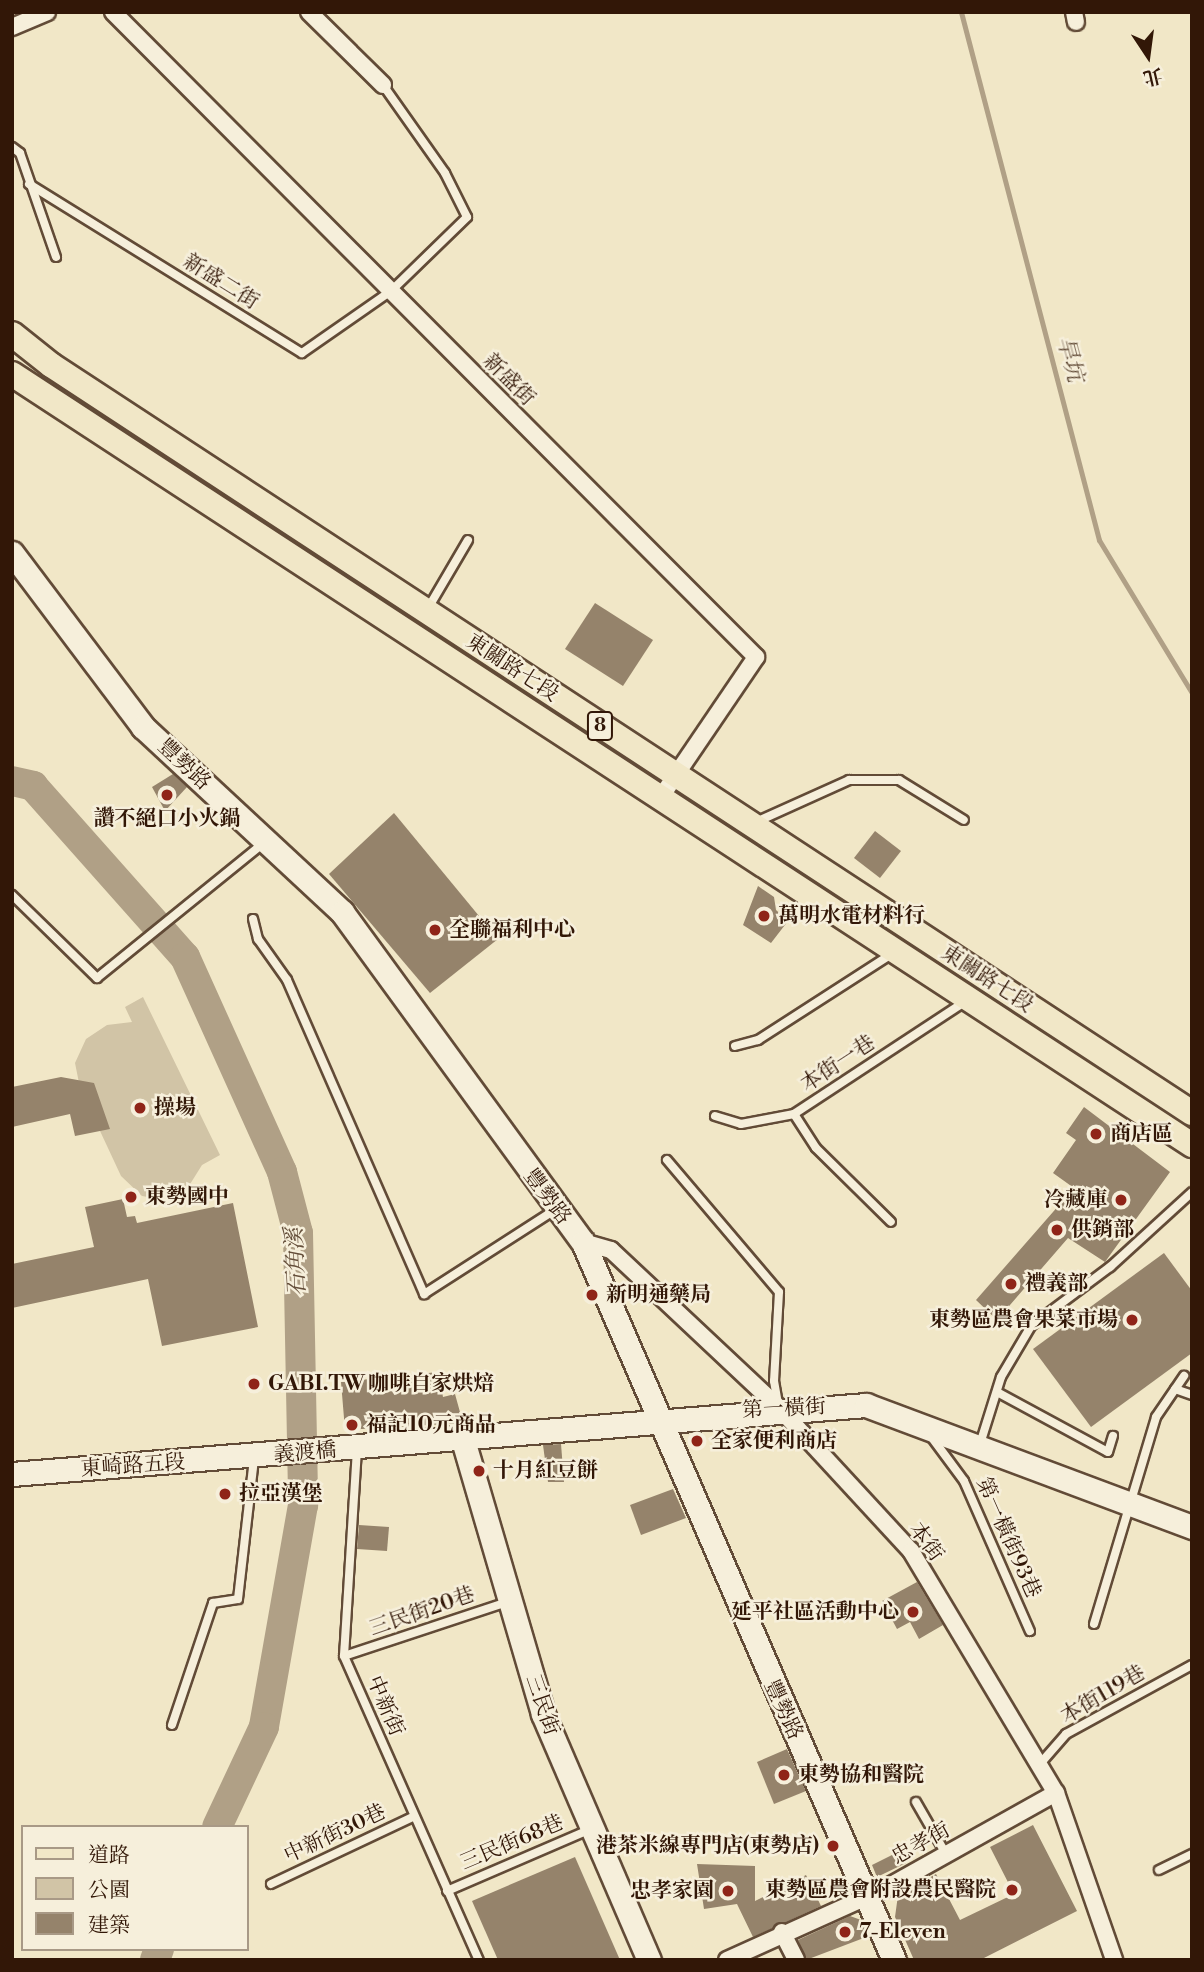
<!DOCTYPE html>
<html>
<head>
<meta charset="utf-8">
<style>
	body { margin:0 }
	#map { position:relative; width:1204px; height:1972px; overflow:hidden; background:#f1e7c7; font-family:"Libre Bodoni","Noto Serif TC",serif }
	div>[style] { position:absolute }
	.green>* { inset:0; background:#d1c4a6 }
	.stream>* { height:5px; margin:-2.5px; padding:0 2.5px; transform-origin:2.5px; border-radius:2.5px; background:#b0a086 }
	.river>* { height:30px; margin:-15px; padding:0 15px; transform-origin:15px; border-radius:15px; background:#b0a086 }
	.building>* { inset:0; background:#95836b }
	.roads { filter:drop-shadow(2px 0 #624b37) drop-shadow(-2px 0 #624b37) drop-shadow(0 2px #624b37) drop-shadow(0 -2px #624b37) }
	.lane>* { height:8px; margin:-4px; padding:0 4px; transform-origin:4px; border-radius:4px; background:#f6efdb }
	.street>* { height:16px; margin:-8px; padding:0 8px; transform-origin:8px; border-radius:8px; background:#f6efdb }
	.secondary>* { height:23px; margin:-11.5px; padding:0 11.5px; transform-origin:11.5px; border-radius:11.5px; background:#f6efdb }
	.primary>* { height:24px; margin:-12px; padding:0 12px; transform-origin:12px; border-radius:12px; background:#f1e7c7 }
	.dots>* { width:19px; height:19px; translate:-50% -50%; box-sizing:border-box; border:4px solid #f6efdb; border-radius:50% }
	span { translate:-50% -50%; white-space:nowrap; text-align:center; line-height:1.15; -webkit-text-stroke:5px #f6efdb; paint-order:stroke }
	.shield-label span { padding:2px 5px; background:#f6efdb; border:2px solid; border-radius:5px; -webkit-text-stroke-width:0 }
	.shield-label { font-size:19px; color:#321707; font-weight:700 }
	.street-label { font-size:21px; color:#321707 }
	.poi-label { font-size:21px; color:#321707; font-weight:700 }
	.left { translate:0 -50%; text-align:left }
	.right { translate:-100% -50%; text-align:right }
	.water-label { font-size:23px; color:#644e3a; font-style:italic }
	.frame { position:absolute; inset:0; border:14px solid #321707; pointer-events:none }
	.legend { position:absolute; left:21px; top:1825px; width:228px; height:126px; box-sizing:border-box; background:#f6efdb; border:2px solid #a89986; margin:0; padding:9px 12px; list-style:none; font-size:21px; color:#321707 }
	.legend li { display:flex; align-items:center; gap:14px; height:35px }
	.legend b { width:35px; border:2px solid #a89986 }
	.north { position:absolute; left:1113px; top:21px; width:70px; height:70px; -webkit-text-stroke:5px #f6efdb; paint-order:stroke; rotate:167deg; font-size:19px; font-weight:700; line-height:28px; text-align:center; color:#321707 }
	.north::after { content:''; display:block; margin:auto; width:24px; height:32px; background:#321707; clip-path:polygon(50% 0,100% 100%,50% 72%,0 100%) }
</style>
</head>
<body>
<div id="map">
	<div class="green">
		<div style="clip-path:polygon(143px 997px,220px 1155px,202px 1165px,187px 1189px,160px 1199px,142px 1196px,121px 1176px,80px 1088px,75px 1063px,86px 1039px,107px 1025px,132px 1022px,125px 1007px)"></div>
	</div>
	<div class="stream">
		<div style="left:961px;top:12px;width:546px;rotate:75.35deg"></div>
		<div style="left:1099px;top:540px;width:179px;rotate:58.7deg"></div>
	</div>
	<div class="river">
		<div style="left:12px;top:781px;width:22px;rotate:13deg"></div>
		<div style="left:33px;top:786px;width:229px;rotate:48.4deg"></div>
		<div style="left:185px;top:957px;width:236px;rotate:65.7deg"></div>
		<div style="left:282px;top:1172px;width:63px;rotate:75.3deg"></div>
		<div style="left:298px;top:1233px;width:272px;rotate:88.9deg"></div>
		<div style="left:303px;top:1505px;width:225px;rotate:100deg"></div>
		<div style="left:264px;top:1727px;width:110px;rotate:115.2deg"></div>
		<div style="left:155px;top:1960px;width:12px;rotate:-70deg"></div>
	</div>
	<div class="building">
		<div style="clip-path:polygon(595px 603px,653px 640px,623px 686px,565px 649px)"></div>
		<div style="clip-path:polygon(173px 774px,187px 787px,165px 811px,152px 787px)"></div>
		<div style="clip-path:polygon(394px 813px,498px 939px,430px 993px,329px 874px)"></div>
		<div style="clip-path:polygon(875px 831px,901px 851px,880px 878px,854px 858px)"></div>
		<div style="clip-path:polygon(758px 886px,774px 897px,776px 910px,788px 921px,771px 943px,743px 925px)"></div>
		<div style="clip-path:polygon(61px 1077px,94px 1083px,110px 1129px,75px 1136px,70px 1114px,12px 1127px,12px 1087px)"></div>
		<div style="clip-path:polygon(1084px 1107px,1170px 1172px,1105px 1262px,1068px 1238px,997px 1320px,976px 1300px,1074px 1188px,1053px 1173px,1076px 1140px,1066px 1133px)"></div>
		<div style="clip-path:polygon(123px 1199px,127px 1217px,135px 1216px,137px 1223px,233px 1203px,258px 1327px,162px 1346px,148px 1279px,12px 1308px,12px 1264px,94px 1247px,85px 1207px)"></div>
		<div style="clip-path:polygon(1164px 1253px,1192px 1291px,1192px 1353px,1091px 1427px,1033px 1349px)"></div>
		<div style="clip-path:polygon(438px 1372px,443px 1397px,455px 1394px,463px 1423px,345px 1430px,341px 1382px)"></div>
		<div style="clip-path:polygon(561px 1444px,564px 1482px,548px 1482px,543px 1445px)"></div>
		<div style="clip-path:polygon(673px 1489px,686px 1518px,641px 1535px,630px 1505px)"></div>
		<div style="clip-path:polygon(359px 1525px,389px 1527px,387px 1551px,357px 1549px)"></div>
		<div style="clip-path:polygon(917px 1582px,943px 1625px,919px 1639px,910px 1622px,897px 1629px,882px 1601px)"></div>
		<div style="clip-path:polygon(787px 1749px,806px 1791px,774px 1804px,757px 1762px)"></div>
		<div style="clip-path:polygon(1033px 1825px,1077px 1911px,980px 1960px,914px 1960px,895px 1917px,898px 1895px,936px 1874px,960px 1920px,1014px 1894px,990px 1847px)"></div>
		<div style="clip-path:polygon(900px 1851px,906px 1863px,877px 1877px,872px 1865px)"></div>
		<div style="clip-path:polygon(575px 1857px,620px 1960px,498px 1960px,472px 1901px)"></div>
		<div style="clip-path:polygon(697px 1864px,755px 1866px,755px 1901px,806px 1875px,821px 1906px,753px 1937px,737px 1904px,704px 1909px)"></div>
		<div style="clip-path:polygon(850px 1916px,861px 1920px,869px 1936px,806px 1960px,798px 1940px)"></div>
	</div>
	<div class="roads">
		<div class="lane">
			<div style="left:12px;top:147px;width:10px;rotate:37deg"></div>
			<div style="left:20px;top:153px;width:110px;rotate:70.9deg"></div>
			<div style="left:29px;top:184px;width:321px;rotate:31.8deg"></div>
			<div style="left:302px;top:353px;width:108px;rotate:-34.9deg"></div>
			<div style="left:391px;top:291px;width:106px;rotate:-44.2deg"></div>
			<div style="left:467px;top:217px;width:49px;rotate:-116.6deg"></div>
			<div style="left:445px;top:173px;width:108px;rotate:-125.2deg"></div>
			<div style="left:427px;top:610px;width:81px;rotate:-59.6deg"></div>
			<div style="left:756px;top:822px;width:102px;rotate:-24.3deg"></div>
			<div style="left:849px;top:780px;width:50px"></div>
			<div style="left:899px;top:780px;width:76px;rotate:31.6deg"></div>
			<div style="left:12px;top:895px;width:119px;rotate:44.3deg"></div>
			<div style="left:97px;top:978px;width:215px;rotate:-39deg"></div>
			<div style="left:253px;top:919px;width:21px;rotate:76deg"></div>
			<div style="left:258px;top:939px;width:50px;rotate:54.7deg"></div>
			<div style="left:287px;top:980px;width:343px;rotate:66.4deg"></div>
			<div style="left:424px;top:1294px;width:156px;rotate:-32.7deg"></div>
			<div style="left:735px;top:1046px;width:24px;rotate:-15deg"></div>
			<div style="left:758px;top:1040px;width:161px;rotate:-32.8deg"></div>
			<div style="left:794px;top:1114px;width:40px;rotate:57.1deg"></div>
			<div style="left:816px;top:1148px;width:105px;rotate:44.6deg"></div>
			<div style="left:715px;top:1116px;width:27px;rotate:17deg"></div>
			<div style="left:741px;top:1124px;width:54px;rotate:-10.7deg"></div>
			<div style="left:794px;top:1114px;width:206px;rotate:-33.3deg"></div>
			<div style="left:667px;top:1160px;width:173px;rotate:49.7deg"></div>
			<div style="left:779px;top:1292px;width:89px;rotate:93.2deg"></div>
			<div style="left:774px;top:1381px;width:22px;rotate:80deg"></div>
			<div style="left:1175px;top:1389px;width:18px;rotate:19deg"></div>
			<div style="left:997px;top:1392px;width:126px;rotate:28.4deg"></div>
			<div style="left:1108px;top:1452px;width:17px;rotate:-73deg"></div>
			<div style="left:930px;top:1435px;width:57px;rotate:53.5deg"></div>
			<div style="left:964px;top:1481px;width:164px;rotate:66.3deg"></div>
			<div style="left:980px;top:1444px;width:70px;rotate:-72.6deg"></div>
			<div style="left:1001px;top:1377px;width:59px;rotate:-59.5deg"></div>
			<div style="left:1031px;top:1326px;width:99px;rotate:-36.8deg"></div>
			<div style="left:1110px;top:1267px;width:111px;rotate:-42.4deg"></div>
			<div style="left:357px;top:1449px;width:207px;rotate:93.6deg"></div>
			<div style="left:344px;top:1656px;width:333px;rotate:66.1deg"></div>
			<div style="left:1094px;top:1624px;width:216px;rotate:-73.3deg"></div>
			<div style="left:1156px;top:1417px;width:50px;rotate:-55.7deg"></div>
			<div style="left:344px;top:1656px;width:172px;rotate:-18.3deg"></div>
			<div style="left:172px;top:1725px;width:129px;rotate:-71.4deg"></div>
			<div style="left:213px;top:1603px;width:25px;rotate:-9deg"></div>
			<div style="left:238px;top:1599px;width:142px;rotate:-83.5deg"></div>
			<div style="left:1039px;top:1765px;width:41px;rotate:-48.9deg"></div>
			<div style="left:1066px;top:1734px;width:144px;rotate:-28.7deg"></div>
			<div style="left:916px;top:1802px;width:60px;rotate:60deg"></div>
			<div style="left:1159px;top:1870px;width:37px;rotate:-26deg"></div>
			<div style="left:271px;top:1884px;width:157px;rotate:-25.3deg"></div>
			<div style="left:447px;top:1891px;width:157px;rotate:-23.3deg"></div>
		</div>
		<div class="street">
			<div style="left:113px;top:12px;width:911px;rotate:45.09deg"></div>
			<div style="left:756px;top:657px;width:169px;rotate:124.2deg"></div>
			<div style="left:309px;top:12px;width:104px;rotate:44.6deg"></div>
			<div style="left:1074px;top:12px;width:10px;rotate:79deg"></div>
			<div style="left:12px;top:27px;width:38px;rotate:-23deg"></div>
			<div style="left:583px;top:1242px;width:29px;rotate:16deg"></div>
			<div style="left:611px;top:1250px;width:231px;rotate:43.2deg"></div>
			<div style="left:779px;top:1408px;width:195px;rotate:47.3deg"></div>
			<div style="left:911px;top:1551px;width:282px;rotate:59.1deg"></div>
			<div style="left:1056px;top:1793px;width:177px;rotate:70.8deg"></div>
			<div style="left:782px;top:1932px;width:31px;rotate:63deg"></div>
			<div style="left:727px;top:1960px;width:172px;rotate:-24.3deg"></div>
			<div style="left:884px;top:1889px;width:197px;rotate:-29.2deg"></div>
		</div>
		<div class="secondary">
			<div style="left:12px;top:553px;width:218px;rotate:53deg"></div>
			<div style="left:143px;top:727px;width:272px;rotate:42.9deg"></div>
			<div style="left:342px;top:912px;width:409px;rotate:53.9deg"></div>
			<div style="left:583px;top:1242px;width:782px;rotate:66.58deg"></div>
			<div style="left:463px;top:1440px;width:285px;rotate:73.7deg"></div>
			<div style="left:543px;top:1714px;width:268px;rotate:66.7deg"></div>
			<div style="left:12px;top:1474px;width:857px;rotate:-4.62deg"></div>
			<div style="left:866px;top:1405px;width:348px;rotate:20.5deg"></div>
		</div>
		<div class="primary">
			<div style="left:12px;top:334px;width:50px;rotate:38.5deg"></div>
			<div style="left:51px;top:365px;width:1364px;rotate:33.25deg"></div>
			<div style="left:12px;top:374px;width:1410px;rotate:33.16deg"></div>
		</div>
	</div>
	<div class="dots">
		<div style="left:167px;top:795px;background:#8f2418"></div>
		<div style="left:764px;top:916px;background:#8f2418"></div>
		<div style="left:435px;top:930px;background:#8f2418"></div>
		<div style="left:140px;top:1108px;background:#8f2418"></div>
		<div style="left:1096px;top:1134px;background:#8f2418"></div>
		<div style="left:131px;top:1197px;background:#8f2418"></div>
		<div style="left:1121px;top:1200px;background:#8f2418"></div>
		<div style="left:1057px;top:1230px;background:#8f2418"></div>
		<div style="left:1011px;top:1284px;background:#8f2418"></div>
		<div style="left:592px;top:1295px;background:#8f2418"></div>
		<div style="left:1132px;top:1320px;background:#8f2418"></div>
		<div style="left:254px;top:1384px;background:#8f2418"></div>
		<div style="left:352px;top:1425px;background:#8f2418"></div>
		<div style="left:697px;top:1441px;background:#8f2418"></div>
		<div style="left:479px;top:1471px;background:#8f2418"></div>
		<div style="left:225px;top:1494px;background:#8f2418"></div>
		<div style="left:913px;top:1612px;background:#8f2418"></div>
		<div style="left:784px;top:1775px;background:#8f2418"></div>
		<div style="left:833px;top:1846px;background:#8f2418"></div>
		<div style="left:1012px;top:1890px;background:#8f2418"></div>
		<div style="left:728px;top:1891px;background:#8f2418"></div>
		<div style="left:845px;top:1932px;background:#8f2418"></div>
	</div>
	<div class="shield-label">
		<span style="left:600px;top:726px">8</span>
	</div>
	<div class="street-label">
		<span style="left:221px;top:282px;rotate:32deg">新盛二街</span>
		<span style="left:509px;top:380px;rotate:45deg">新盛街</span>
		<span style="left:512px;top:668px;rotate:33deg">東關路七段</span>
		<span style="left:184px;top:765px;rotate:43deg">豐勢路</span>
		<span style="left:987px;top:979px;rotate:33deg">東關路七段</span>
		<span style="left:838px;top:1064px;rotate:-33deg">本街一巷</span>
		<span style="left:547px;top:1197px;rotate:53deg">豐勢路</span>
		<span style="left:784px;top:1409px;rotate:-3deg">第一橫街</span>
		<span style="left:305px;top:1453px;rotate:-5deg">義渡橋</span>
		<span style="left:133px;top:1466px;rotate:-4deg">東崎路五段</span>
		<span style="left:1008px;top:1538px;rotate:66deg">第一橫街93巷</span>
		<span style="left:926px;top:1542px;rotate:54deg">本街</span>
		<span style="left:422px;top:1612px;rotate:-19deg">三民街20巷</span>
		<span style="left:1103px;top:1695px;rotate:-30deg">本街119巷</span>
		<span style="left:542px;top:1705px;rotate:71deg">三民街</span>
		<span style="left:385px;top:1706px;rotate:67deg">中新街</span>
		<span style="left:783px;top:1710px;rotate:65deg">豐勢路</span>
		<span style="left:335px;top:1834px;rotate:-25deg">中新街30巷</span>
		<span style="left:512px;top:1843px;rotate:-23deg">三民街68巷</span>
		<span style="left:921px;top:1844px;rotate:-29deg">忠孝街</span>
	</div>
	<div class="poi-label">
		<span style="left:167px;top:819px">讚不絕口小火鍋</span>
		<span class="left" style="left:778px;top:916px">萬明水電材料行</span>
		<span class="left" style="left:449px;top:930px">全聯福利中心</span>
		<span class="left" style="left:154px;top:1108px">操場</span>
		<span class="left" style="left:1110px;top:1134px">商店區</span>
		<span class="left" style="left:145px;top:1197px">東勢國中</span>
		<span class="right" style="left:1107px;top:1200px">冷藏庫</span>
		<span class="left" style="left:1071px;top:1230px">供銷部</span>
		<span class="left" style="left:1025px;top:1284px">禮義部</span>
		<span class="left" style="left:606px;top:1295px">新明通藥局</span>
		<span class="right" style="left:1118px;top:1320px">東勢區農會果菜市場</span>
		<span class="left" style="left:268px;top:1384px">GABI.TW 咖啡自家烘焙</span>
		<span class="left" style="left:366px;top:1425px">福記10元商品</span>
		<span class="left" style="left:711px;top:1441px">全家便利商店</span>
		<span class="left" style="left:493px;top:1471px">十月紅豆餅</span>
		<span class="left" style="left:239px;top:1494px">拉亞漢堡</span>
		<span class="right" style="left:899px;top:1612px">延平社區活動中心</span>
		<span class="left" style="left:798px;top:1775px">東勢協和醫院</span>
		<span class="right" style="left:819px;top:1846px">港茶米線專門店(東勢店)</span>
		<span class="right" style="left:996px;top:1890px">東勢區農會附設農民醫院</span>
		<span class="right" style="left:714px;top:1891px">忠孝家園</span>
		<span class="left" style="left:859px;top:1932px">7-Eleven</span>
	</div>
	<div class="water-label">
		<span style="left:1070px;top:359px;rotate:75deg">旱坑</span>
		<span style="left:296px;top:1262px;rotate:-93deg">石角溪</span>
	</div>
	<div class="frame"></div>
	<ul class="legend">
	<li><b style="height:9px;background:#f1e7c7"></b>道路</li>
	<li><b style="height:19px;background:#d1c4a6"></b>公園</li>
	<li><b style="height:19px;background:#95836b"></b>建築</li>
	</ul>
	<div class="north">北</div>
</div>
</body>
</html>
